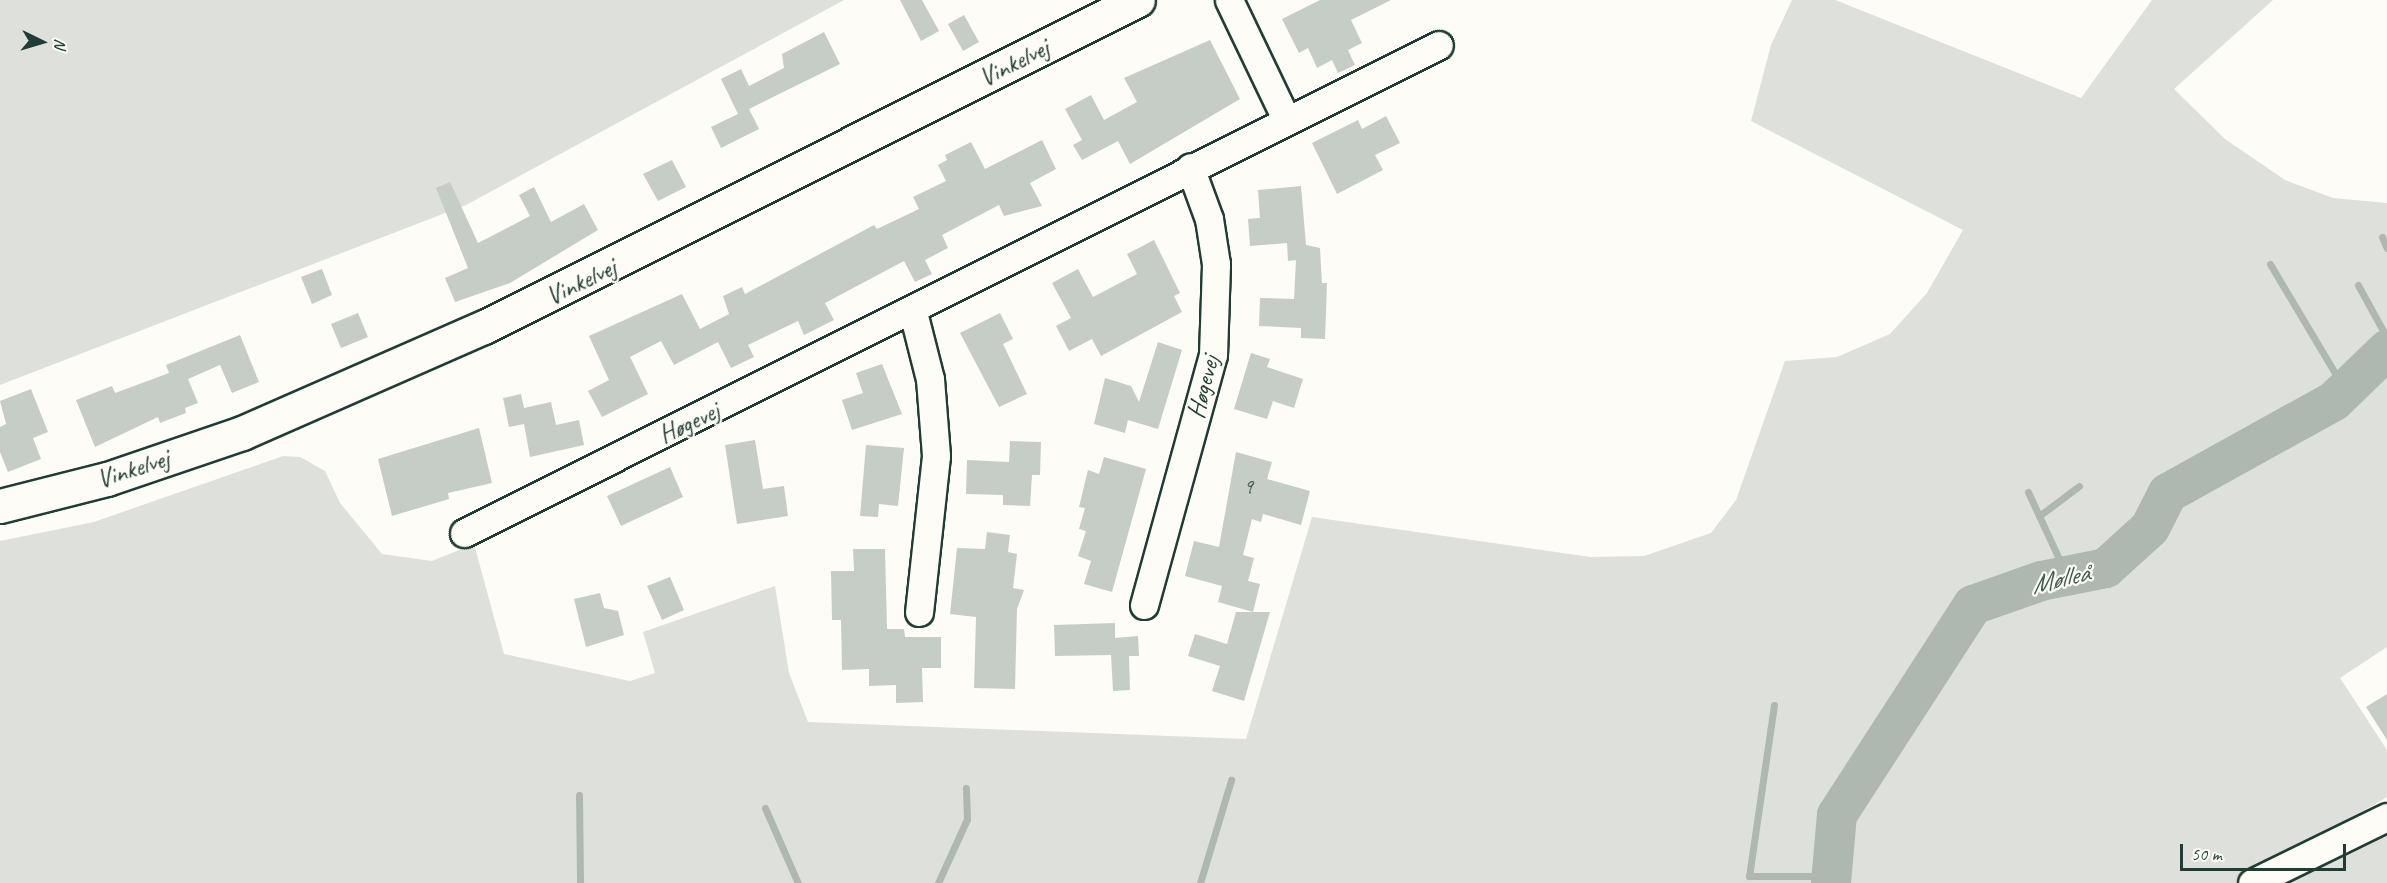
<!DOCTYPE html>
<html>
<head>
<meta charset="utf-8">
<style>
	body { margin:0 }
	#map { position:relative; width:2387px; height:883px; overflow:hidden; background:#fdfcf7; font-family:Caveat,sans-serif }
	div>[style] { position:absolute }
	.green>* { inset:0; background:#dde0db }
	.stream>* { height:7px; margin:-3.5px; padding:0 3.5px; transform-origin:3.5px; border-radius:3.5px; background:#aeb8b1 }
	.river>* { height:40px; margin:-20px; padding:0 20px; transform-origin:20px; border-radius:20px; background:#aeb8b1 }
	.building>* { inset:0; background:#c6cdc7 }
	.roads { filter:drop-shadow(2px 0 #1f3d34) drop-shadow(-2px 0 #1f3d34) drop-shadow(0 2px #1f3d34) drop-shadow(0 -2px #1f3d34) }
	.street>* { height:27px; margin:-13.5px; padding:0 13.5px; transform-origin:13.5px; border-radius:13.5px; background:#fdfcf7 }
	.secondary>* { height:33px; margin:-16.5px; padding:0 16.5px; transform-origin:16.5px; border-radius:16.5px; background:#fdfcf7 }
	span { translate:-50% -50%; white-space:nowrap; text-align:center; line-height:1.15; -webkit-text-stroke:4.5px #fdfcf7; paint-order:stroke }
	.number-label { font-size:22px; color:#496159 }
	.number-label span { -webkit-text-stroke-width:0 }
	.street-label { font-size:26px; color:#1f3d34 }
	.water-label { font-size:27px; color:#435c53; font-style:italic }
	.north { position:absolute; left:12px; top:12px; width:60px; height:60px; -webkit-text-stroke:4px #fdfcf7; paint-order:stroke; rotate:95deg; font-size:16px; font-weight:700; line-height:24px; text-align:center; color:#1f3d34 }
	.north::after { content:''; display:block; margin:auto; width:21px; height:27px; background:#1f3d34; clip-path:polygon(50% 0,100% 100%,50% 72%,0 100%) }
	.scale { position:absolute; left:2180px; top:844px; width:166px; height:27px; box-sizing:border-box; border:3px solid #1f3d34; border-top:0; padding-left:8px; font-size:18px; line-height:21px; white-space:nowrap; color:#1f3d34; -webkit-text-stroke:4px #fdfcf7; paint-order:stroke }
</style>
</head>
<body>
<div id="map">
	<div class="green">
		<div style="clip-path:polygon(0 0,844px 0,466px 205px,0 385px)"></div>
		<div style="clip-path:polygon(1792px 0,1835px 0,2081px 98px,2152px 0,2273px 0,2174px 89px,2225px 139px,2285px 180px,2333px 198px,2387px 203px,2387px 647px,2340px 678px,2387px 750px,2387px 797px,2240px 883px,0 883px,0 541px,94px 522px,283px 456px,300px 457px,325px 471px,340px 503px,382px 554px,432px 561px,474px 544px,504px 654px,630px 681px,655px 673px,643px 632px,775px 586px,789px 673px,808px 722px,1246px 739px,1312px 517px,1590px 557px,1644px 556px,1711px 533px,1736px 500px,1785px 361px,1837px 357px,1890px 334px,1927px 293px,1963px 230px,1751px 121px,1771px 45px)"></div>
		<div style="clip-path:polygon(2387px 825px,2387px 883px,2266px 883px)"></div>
	</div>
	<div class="stream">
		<div style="left:2382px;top:237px;width:12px;rotate:66deg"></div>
		<div style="left:2270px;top:264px;width:147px;rotate:59.2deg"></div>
		<div style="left:2358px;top:285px;width:60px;rotate:61.3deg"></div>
		<div style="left:2028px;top:492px;width:93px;rotate:65.1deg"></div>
		<div style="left:2039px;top:516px;width:50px;rotate:-36.9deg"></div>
		<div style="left:1774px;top:705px;width:173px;rotate:98.3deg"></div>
		<div style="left:1749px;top:876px;width:82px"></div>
		<div style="left:579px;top:795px;width:88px;rotate:89.3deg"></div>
		<div style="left:765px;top:808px;width:82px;rotate:66.3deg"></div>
		<div style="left:938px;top:883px;width:70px;rotate:-65.6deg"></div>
		<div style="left:967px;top:819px;width:31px;rotate:-92deg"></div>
		<div style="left:1200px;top:883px;width:108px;rotate:-73.2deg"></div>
	</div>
	<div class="river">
		<div style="left:1831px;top:883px;width:68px;rotate:-85deg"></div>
		<div style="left:1837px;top:815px;width:250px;rotate:-57.1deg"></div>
		<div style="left:1973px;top:605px;width:72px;rotate:-19.4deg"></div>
		<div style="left:2041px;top:581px;width:66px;rotate:-11.3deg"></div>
		<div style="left:2106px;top:568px;width:59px;rotate:-42.3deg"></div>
		<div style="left:2150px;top:528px;width:39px;rotate:-63deg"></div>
		<div style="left:2168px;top:493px;width:190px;rotate:-29deg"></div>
		<div style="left:2334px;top:401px;width:74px;rotate:-43.9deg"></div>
	</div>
	<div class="building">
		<div style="clip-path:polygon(900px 0,922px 0,939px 31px,921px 41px)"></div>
		<div style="clip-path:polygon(1320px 0,1391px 0,1351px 20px,1362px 43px,1348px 50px,1355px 65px,1338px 73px,1332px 60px,1317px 68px,1308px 48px,1299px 53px,1282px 19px)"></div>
		<div style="clip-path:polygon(964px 15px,979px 42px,963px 51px,948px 24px)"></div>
		<div style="clip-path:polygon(824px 32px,840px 64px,749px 109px,759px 129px,721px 148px,711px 127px,738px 114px,721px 79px,741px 69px,749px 86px,784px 68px,782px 54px)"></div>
		<div style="clip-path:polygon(1210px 40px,1240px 99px,1130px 164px,1118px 141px,1082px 160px,1073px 145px,1082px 140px,1065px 109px,1091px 95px,1104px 120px,1137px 102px,1124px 78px)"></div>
		<div style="clip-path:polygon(1386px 116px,1400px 143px,1375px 155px,1383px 170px,1337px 194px,1312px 143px,1358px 120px,1362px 129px)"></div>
		<div style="clip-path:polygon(1042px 140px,1056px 169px,1030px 183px,1042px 206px,1004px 216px,999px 205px,942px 235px,948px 248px,925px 260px,932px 274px,915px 282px,904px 261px,825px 303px,834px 320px,804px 335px,798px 321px,748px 345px,754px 357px,731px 368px,718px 342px,674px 365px,661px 341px,630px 357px,648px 394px,602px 417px,588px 391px,609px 380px,589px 336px,682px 294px,700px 329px,729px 314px,723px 296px,742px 287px,745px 294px,874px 225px,877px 229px,919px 209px,913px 197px,946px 181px,938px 165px,947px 160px,945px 155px,971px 142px,985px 169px)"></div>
		<div style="clip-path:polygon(672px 160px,686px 187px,658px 201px,643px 174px)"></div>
		<div style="clip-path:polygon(450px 182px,478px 243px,530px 216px,519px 195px,534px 187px,551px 222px,584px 204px,598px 230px,510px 283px,455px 302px,445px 278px,468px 268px,436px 188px)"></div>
		<div style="clip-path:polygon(1301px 186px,1306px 245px,1320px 248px,1322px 283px,1327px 283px,1325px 339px,1301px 338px,1301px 328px,1259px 326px,1260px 298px,1294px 299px,1296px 260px,1288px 261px,1287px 243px,1250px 246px,1248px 219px,1260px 218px,1258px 190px)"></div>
		<div style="clip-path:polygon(1154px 240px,1180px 293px,1174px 296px,1182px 312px,1101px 356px,1092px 339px,1069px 351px,1056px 326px,1071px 318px,1052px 283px,1078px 269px,1093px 297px,1137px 274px,1127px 254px)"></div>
		<div style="clip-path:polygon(322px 269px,332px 295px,312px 304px,301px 277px)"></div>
		<div style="clip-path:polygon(358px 313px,368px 337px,341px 348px,331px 324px)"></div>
		<div style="clip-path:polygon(1000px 313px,1013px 339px,1003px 344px,1027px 394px,999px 407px,960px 333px)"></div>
		<div style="clip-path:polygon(240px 335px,259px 382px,232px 393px,220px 365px,188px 379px,198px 403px,185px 408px,186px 413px,160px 423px,158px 417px,95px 447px,76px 400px,112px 386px,115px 393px,169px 373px,166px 365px)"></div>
		<div style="clip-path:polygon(1158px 342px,1182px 350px,1158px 429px,1128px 420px,1125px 433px,1094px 424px,1105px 378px,1131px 386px,1139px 402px)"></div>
		<div style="clip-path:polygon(1251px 353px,1270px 359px,1267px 367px,1303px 379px,1294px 408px,1273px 401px,1267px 419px,1234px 409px)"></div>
		<div style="clip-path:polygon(882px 364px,902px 414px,852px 430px,842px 400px,863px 393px,856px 373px)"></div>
		<div style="clip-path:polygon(31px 389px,48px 432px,33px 438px,41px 459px,8px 472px,0 452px,0 427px,6px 424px,0 401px)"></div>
		<div style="clip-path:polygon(521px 394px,524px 408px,551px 402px,556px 425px,579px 420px,584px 445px,530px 457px,524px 424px,509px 427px,503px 398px)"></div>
		<div style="clip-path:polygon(479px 428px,492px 483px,448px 493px,449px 499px,392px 516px,378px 459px)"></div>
		<div style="clip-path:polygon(755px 440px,763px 489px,784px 486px,788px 516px,737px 524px,725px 445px)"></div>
		<div style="clip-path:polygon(1010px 441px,1041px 442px,1040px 475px,1032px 475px,1030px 506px,1003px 505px,1003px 495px,966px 494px,967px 460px,1009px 462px)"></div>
		<div style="clip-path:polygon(866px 445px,904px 448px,898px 506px,879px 504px,878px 517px,860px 516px)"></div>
		<div style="clip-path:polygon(1236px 452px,1272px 462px,1267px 479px,1310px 491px,1301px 525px,1263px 514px,1261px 522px,1252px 519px,1243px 555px,1254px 558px,1248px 581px,1260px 584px,1253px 612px,1218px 602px,1222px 586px,1185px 576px,1194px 541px,1219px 547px)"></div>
		<div style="clip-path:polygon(1104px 457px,1146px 469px,1112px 592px,1084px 584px,1091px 561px,1078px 556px,1086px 531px,1079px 529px,1085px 508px,1079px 507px,1088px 470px,1099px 474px)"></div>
		<div style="clip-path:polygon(670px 467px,683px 497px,621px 526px,607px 496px)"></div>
		<div style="clip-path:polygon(987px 532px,1010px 535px,1008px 552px,1017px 554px,1013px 588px,1024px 590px,1017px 609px,1015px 689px,974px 688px,976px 617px,950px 614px,957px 548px,985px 549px)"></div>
		<div style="clip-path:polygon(853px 549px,885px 549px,887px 629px,904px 629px,905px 637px,941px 637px,941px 668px,922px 668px,923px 702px,896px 703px,896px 685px,869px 686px,869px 669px,842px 670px,841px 620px,832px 620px,831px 571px,854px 571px)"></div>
		<div style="clip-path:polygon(670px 577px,684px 610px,662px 620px,647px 586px)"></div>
		<div style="clip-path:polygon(600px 593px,604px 608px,618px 611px,624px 635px,586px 647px,574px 599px)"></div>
		<div style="clip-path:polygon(1236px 612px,1270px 612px,1244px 701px,1212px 691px,1220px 666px,1188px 656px,1195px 634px,1227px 644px)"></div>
		<div style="clip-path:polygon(1115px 623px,1115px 638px,1138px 636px,1139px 656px,1129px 656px,1130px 690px,1113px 691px,1111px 655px,1055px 656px,1054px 625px)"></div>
		<div style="clip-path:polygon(2387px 694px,2387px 740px,2366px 707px)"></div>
	</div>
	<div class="roads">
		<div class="street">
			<div style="left:1229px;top:0;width:134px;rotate:64.4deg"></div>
			<div style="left:913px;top:312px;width:69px;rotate:75.8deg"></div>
			<div style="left:930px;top:379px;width:77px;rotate:85.5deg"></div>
			<div style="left:936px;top:456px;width:157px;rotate:96.2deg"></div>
			<div style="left:464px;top:533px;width:1090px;rotate:-26.59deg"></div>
			<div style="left:1144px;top:605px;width:259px;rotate:-74.6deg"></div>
			<div style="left:1213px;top:355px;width:91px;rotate:-88.1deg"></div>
			<div style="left:1216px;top:264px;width:46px;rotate:-98.8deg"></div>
			<div style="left:1209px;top:219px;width:55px;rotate:-110.1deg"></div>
			<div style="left:2252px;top:883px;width:150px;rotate:-26.1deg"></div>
		</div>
		<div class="secondary">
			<div style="left:0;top:506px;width:110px;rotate:-14.2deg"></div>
			<div style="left:107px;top:479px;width:143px;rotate:-18.8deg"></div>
			<div style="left:242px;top:433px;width:264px;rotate:-23.7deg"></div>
			<div style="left:484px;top:327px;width:731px;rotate:-26.57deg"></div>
		</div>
	</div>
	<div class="number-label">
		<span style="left:1248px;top:487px">9</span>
	</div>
	<div class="street-label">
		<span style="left:1014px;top:63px;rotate:-27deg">Vinkelvej</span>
		<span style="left:581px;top:282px;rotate:-26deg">Vinkelvej</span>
		<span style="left:1203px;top:387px;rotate:-76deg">Høgevej</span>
		<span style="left:689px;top:423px;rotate:-26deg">Høgevej</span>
		<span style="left:133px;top:469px;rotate:-18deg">Vinkelvej</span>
	</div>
	<div class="water-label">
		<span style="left:2060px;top:579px;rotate:-13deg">Mølleå</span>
	</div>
	<div class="north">N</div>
	<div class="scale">50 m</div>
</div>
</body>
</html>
